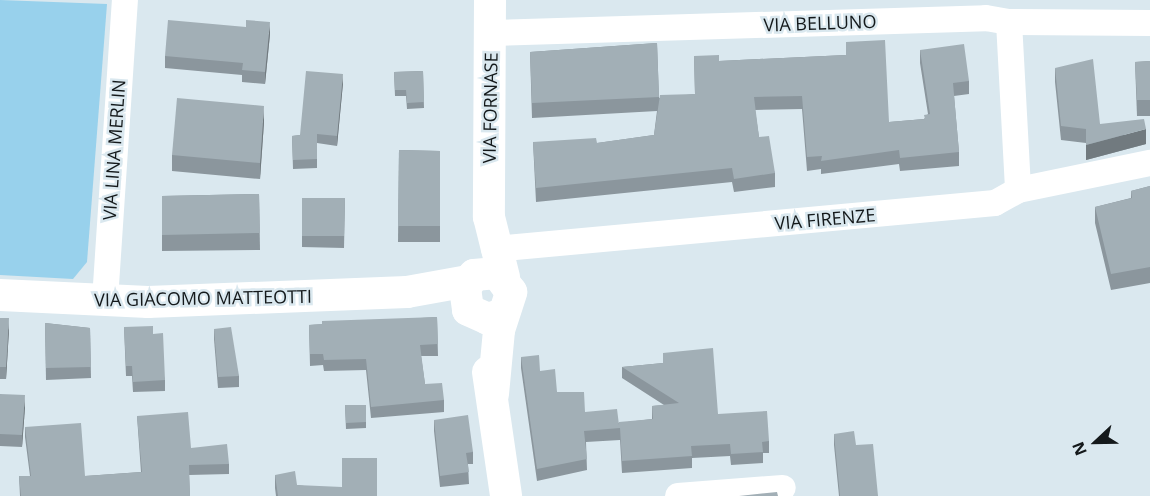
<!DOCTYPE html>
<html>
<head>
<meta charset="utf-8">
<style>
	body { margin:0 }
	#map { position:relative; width:1150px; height:496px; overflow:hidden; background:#dae8ef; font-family:"Open Sans",sans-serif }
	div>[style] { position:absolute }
	.green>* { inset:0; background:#98d1ec }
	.minor>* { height:26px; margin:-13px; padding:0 13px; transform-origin:13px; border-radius:13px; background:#fff }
	.tertiary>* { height:32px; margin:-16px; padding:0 16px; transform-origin:16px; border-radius:16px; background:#fff }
	.wall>* { inset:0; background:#8b969d }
	.shaded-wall>* { inset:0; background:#717a7f }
	.building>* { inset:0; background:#a2afb6 }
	span { translate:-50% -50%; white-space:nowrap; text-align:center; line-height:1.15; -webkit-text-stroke:5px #dae8ef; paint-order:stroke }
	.street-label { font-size:18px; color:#14191b }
	.north { position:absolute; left:1066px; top:412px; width:60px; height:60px; -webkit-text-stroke:4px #dae8ef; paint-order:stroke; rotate:248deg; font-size:16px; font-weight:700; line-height:24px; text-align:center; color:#14191b }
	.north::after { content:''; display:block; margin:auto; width:21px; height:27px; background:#14191b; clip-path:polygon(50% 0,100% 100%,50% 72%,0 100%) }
</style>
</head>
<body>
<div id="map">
	<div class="green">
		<div style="clip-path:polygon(0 0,107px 4px,87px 262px,73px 279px,0 275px)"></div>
	</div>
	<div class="minor">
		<div style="left:1009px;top:22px;width:168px;rotate:86.9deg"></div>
		<div style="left:490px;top:33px;width:496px;rotate:-1.7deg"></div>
		<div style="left:986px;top:18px;width:23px;rotate:10deg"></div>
		<div style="left:1009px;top:22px;width:141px;rotate:0.4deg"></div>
		<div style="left:494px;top:249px;width:503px;rotate:-5.25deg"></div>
		<div style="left:995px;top:203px;width:26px;rotate:-29deg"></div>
		<div style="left:1018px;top:190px;width:135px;rotate:-11.6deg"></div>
		<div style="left:105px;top:300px;width:301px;rotate:-86.2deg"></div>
		<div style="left:678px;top:496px;width:105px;rotate:-4.4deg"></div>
	</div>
	<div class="tertiary">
		<div style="left:490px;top:0;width:217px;rotate:90.3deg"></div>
		<div style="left:489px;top:217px;width:62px;rotate:76deg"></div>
		<div style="left:0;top:295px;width:148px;rotate:2.7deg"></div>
		<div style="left:148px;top:302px;width:259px;rotate:-2.2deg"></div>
		<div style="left:407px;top:292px;width:62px;rotate:-10.2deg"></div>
		<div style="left:488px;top:372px;width:125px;rotate:81.7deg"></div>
		<div style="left:493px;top:394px;width:64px;rotate:-84.6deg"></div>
		<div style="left:499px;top:330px;width:40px;rotate:-72deg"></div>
		<div style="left:511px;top:292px;width:24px;rotate:-126deg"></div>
		<div style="left:497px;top:273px;width:23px;rotate:175deg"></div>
		<div style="left:474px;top:275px;width:16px;rotate:125deg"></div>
		<div style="left:465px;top:288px;width:22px;rotate:82deg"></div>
		<div style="left:468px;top:310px;width:22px;rotate:24deg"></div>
		<div style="left:488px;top:319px;width:16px;rotate:-18deg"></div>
	</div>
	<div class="wall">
		<div style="clip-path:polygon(270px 34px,265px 84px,242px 82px,242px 75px,165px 68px,165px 56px)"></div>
		<div style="clip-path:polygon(846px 42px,889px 122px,924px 119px,928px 114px,920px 63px,920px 50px,969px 81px,969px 94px,954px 96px,959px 152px,959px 166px,900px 171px,899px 164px,821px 174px,821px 169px,807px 171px,802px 109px,755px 110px,759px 137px,775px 173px,775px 187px,734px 192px,732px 182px,536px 202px,533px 142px,597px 143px,654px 135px,657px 111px,532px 118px,530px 52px,657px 43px,659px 98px,695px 94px,694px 56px,719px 61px,846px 55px)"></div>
		<div style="clip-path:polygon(1150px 61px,1150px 116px,1137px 116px,1135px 62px)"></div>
		<div style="clip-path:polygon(1055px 68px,1100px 124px,1146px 144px,1086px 160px,1086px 143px,1061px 140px,1055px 82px)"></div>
		<div style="clip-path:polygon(423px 71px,424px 108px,407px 109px,406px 96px,395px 96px,394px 72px)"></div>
		<div style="clip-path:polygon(343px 83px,337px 146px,317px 143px,317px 168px,293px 169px,292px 136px,300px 135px)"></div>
		<div style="clip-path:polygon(264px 122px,260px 179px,172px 171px,172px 155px)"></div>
		<div style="clip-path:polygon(399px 150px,440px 151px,440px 242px,398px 242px)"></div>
		<div style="clip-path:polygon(1150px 186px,1150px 283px,1111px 290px,1095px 223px,1095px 207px,1131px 198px,1131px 191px)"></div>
		<div style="clip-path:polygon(259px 194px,260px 250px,162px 251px,162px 196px)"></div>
		<div style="clip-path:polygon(302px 198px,345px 198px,344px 248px,302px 247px)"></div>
		<div style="clip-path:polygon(437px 317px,438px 356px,421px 356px,425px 384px,444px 400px,444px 412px,371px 418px,366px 370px,324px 371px,323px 365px,310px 366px,309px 325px)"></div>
		<div style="clip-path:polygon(0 318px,9px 330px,6px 379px,0 379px)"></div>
		<div style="clip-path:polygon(45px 323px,90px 328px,91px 378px,46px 380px)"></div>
		<div style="clip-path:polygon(124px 327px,153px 334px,165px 380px,165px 391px,133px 392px,132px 376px,126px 376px)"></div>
		<div style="clip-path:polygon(214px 329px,239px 376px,239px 387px,218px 388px,214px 339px)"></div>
		<div style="clip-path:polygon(663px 353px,718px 414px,769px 441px,769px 453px,763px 453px,763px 463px,731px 465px,730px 456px,692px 458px,692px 468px,622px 473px,620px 440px,586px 442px,587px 470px,537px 481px,521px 368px,521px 357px,540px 371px,557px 392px,585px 412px,619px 423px,652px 419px,652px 406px,664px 405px,622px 378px,622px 367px,663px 363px)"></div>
		<div style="clip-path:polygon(0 394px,25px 407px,22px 447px,0 446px)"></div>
		<div style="clip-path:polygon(345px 405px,366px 405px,366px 428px,346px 429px)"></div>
		<div style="clip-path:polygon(137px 416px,191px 448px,229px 464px,229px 474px,189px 475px,190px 496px,20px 496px,19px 476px,30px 476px,25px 437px,25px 427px,85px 476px,141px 472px)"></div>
		<div style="clip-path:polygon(434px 420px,473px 452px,473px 464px,468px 464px,469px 484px,440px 487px,434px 431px)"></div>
		<div style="clip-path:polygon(834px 434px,878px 496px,839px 496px,834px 445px)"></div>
		<div style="clip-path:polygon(275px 475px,297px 485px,377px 496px,276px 496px,275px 488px)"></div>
	</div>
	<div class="shaded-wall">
		<div style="clip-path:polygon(270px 22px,270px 34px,265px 84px,265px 72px)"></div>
		<div style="clip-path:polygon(343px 74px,343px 83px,337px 146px,337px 136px)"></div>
		<div style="clip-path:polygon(264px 106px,264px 122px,260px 179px,260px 163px)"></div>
		<div style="clip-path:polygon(1146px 129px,1146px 144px,1086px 160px,1086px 145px)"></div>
		<div style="clip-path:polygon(9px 318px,9px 330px,6px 379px,6px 367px)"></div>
		<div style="clip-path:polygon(25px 395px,25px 407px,22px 447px,22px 435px)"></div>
	</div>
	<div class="building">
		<div style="clip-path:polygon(168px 20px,246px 27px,246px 20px,270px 22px,265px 72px,242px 70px,243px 63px,165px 56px)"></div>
		<div style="clip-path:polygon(885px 40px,889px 122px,925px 119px,924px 115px,930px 114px,920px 50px,964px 44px,969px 81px,953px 83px,959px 152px,900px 158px,899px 150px,821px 161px,822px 156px,807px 157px,802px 96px,754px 97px,759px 137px,769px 136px,775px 173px,734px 179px,732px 168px,536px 188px,533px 142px,596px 138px,597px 143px,654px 135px,660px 95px,695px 94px,694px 56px,719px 55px,719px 61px,846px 55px,846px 42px)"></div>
		<div style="clip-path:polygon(657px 43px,659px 97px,532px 103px,530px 52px)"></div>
		<div style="clip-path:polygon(1093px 59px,1100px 124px,1144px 119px,1146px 129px,1086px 145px,1086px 129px,1061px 126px,1055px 68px)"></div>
		<div style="clip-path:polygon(1150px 61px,1150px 100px,1137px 100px,1135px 62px)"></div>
		<div style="clip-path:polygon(306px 71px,343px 74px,337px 136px,317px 134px,317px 159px,293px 160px,292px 136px,300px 135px)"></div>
		<div style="clip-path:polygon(423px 71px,424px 102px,407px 103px,406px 90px,395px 90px,394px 72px)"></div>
		<div style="clip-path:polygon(177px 98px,264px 106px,260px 163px,172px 155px)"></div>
		<div style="clip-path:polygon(399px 150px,440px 151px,440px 226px,398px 226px)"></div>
		<div style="clip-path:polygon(1150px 186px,1150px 267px,1111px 274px,1095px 207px,1132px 198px,1131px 191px)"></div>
		<div style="clip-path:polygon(259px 194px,260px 233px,162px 235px,162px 196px)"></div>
		<div style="clip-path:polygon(302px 198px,345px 198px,344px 236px,302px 236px)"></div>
		<div style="clip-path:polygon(437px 317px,438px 344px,420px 345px,425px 384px,442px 383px,444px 400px,371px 407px,366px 359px,324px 360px,323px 354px,310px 354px,309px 325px,322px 324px,322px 321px)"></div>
		<div style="clip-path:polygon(0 318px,9px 318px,6px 367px,0 367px)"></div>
		<div style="clip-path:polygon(45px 323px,90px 328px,91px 367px,46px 368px)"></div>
		<div style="clip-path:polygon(153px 326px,153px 334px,163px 333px,165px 380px,133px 382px,132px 366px,126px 366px,124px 327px)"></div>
		<div style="clip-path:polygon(231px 327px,239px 376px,218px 377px,214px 329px)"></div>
		<div style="clip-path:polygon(713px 348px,718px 414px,767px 411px,769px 441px,762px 442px,763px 452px,731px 454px,730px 444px,691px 446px,692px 456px,622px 461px,620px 428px,584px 431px,587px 459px,537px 469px,521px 357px,539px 355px,540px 371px,555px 369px,557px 392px,584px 392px,585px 412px,617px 409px,619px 425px,619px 422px,653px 419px,652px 406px,679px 403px,622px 367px,663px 363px,663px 353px)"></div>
		<div style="clip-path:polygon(0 394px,25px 395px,22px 435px,0 434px)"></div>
		<div style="clip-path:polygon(345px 405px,366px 405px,366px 422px,346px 423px)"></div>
		<div style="clip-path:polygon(188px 412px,191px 448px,227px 444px,229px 464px,189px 465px,190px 496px,21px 496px,19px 476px,31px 476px,25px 427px,81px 423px,85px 476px,142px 472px,137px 416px)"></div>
		<div style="clip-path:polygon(468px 415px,473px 452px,466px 453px,469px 472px,440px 476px,434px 420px)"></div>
		<div style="clip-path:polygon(854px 431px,856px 445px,873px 444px,878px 496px,840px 496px,834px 434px)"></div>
		<div style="clip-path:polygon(342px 458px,377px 458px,377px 496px,278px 496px,275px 475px,295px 471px,297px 485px,342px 487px)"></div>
		<div style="clip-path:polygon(777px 492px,778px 496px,739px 496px)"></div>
	</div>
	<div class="street-label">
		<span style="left:820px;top:23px;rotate:-2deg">VIA BELLUNO</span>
		<span style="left:490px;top:108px;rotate:-89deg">VIA FORNASE</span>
		<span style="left:114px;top:150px;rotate:-86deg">VIA LINA MERLIN</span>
		<span style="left:825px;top:219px;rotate:-5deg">VIA FIRENZE</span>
		<span style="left:203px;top:298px;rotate:-1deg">VIA GIACOMO MATTEOTTI</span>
	</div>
	<div class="north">N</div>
</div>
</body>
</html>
